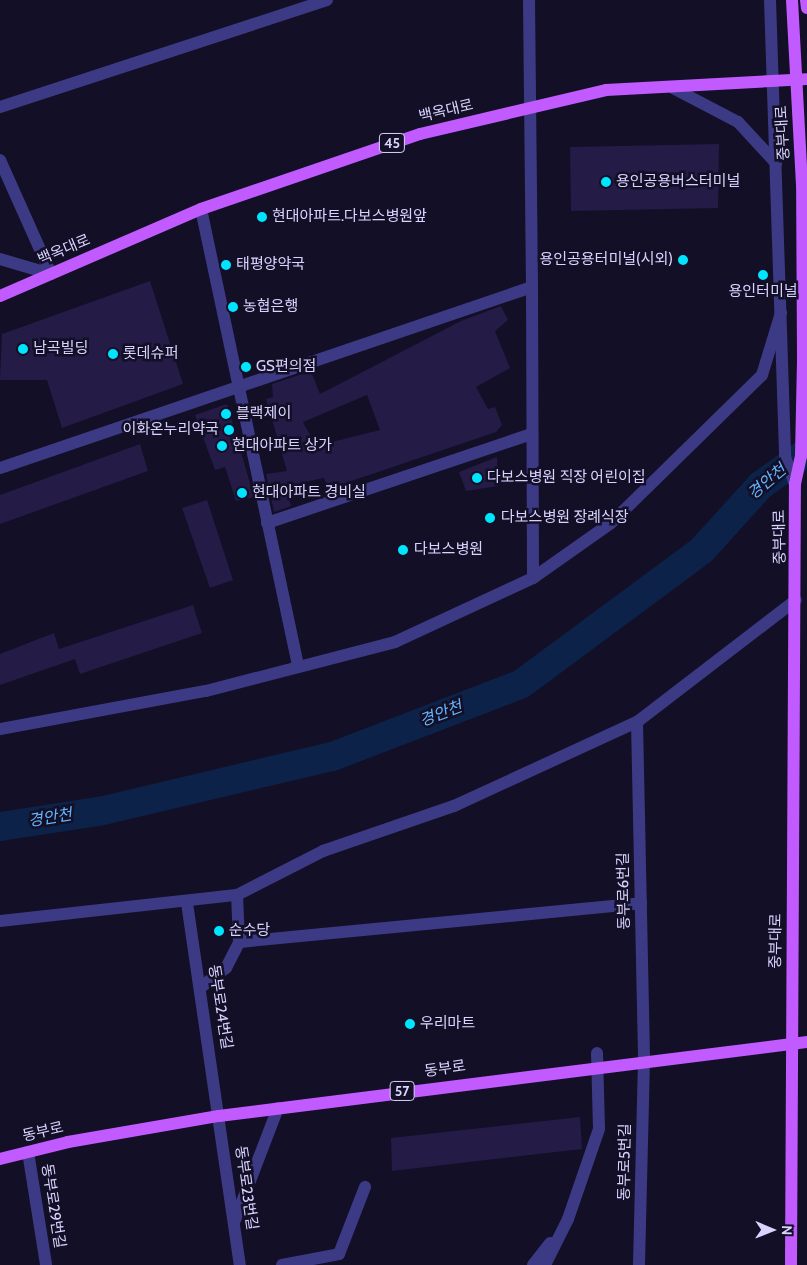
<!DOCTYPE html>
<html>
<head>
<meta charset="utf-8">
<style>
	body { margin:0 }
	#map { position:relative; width:807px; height:1265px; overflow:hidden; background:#130f26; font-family:Cabin,"Noto Sans KR",sans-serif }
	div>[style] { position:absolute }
	.river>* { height:29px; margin:-14.5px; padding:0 14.5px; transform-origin:14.5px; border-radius:14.5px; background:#0c2248 }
	.building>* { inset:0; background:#241b47 }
	.minor>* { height:12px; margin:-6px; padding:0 6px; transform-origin:6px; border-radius:6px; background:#3d3a85 }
	.primary>* { height:12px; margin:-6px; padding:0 6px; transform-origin:6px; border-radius:6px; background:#c25bff }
	.primary-bridge>* { height:12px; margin:-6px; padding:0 6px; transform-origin:6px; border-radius:6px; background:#c25bff }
	.dots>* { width:14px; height:14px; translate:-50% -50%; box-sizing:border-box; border:2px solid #130f26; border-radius:50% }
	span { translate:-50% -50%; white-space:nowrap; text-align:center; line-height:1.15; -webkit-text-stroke:5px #130f26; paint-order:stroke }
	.shield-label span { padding:1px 4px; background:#130f26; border:1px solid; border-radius:4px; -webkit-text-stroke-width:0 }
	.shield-label { font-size:14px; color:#d9d4ff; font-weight:700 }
	.street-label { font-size:15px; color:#d9d4ff }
	.poi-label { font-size:15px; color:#d9d4ff }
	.left { translate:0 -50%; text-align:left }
	.right { translate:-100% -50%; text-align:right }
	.water-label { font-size:16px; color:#62b6ff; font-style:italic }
	.north { position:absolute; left:747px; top:1205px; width:50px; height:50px; -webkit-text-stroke:4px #130f26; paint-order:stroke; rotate:91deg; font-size:14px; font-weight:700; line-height:20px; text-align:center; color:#d9d4ff }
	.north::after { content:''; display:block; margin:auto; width:18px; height:22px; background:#d9d4ff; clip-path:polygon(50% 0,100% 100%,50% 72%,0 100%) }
</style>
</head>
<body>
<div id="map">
	<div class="river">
		<div style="left:0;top:826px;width:104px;rotate:-8.8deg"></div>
		<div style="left:103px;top:810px;width:235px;rotate:-13.3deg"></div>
		<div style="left:332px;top:756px;width:201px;rotate:-21deg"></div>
		<div style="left:520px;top:684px;width:225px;rotate:-36.5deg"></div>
		<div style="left:701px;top:550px;width:88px;rotate:-47.8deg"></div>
		<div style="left:760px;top:485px;width:58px;rotate:-35.9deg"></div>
	</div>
	<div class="building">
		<div style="clip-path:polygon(719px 144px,718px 208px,571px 211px,570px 147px)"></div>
		<div style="clip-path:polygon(150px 281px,183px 384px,62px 428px,47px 380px,0 380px,2px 334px)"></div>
		<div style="clip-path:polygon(evenodd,501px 306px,508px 320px,495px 331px,510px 368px,476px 387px,488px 409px,495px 407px,502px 425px,496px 432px,328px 489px,324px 478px,285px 486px,291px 506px,274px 512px,266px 474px,287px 471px,266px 399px,273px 397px,272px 384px,311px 371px,320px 394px,461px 321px,501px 306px,367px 395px,380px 430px,316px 446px,303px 422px,367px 395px)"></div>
		<div style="clip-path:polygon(227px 404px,254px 497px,236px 501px,225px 467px,215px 470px,195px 415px)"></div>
		<div style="clip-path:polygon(140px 444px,148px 471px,0 524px,0 495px)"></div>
		<div style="clip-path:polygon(497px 457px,498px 486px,466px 491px,459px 472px)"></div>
		<div style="clip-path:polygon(207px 500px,233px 580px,210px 588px,182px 508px)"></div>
		<div style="clip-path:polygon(193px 605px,202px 633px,80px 674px,75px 659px,0 685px,0 654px,54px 633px,59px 649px)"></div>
		<div style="clip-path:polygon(580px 1117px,582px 1149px,392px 1171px,391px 1138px)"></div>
	</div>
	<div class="minor">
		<div style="left:770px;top:0;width:457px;rotate:88.1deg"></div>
		<div style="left:785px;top:457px;width:29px;rotate:70deg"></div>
		<div style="left:671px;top:87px;width:76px;rotate:27.6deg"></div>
		<div style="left:738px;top:122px;width:56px;rotate:47.2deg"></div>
		<div style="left:0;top:107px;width:344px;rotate:-18.1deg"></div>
		<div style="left:0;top:160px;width:125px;rotate:65.9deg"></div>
		<div style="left:201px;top:209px;width:468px;rotate:78deg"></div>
		<div style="left:0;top:259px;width:53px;rotate:16.4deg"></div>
		<div style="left:532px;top:287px;width:291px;rotate:89.8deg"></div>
		<div style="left:0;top:468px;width:562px;rotate:-18.79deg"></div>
		<div style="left:532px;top:287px;width:287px;rotate:-90.6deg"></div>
		<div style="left:267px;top:523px;width:280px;rotate:-18.6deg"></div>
		<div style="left:637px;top:722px;width:338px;rotate:88.8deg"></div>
		<div style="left:644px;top:1060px;width:205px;rotate:91.4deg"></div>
		<div style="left:0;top:729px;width:209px;rotate:-10.5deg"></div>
		<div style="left:206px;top:691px;width:195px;rotate:-14.5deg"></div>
		<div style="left:395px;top:642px;width:152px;rotate:-24.9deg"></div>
		<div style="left:533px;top:578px;width:95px;rotate:-35.2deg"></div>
		<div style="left:611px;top:523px;width:211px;rotate:-44.4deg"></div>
		<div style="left:762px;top:375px;width:65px;rotate:-73deg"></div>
		<div style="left:187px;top:903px;width:366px;rotate:81.7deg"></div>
		<div style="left:0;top:921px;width:238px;rotate:-6.3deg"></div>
		<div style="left:237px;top:895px;width:97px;rotate:-27.1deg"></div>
		<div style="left:323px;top:851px;width:139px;rotate:-19deg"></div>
		<div style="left:454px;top:806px;width:201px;rotate:-24.7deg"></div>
		<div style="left:637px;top:722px;width:200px;rotate:-37.5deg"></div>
		<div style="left:239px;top:942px;width:404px;rotate:-5.5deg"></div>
		<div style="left:200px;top:988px;width:33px;rotate:-38deg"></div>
		<div style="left:226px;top:968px;width:29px;rotate:-63deg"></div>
		<div style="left:239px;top:942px;width:47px;rotate:-92.4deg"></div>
		<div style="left:28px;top:1152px;width:114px;rotate:80.9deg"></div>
		<div style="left:235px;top:1220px;width:120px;rotate:-69deg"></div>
		<div style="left:282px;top:1265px;width:58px;rotate:-10.9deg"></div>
		<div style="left:339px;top:1254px;width:72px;rotate:-68.8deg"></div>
		<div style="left:533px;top:1265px;width:28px;rotate:-52deg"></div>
		<div style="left:545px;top:1265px;width:51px;rotate:-63.4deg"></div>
		<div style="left:568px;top:1219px;width:95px;rotate:-71deg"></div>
		<div style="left:599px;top:1129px;width:76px;rotate:-91.5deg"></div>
	</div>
	<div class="primary">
		<div style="left:806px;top:0;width:8px;rotate:83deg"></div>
		<div style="left:0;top:296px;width:219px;rotate:-23.4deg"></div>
		<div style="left:201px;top:209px;width:231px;rotate:-18.9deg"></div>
		<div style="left:420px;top:134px;width:191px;rotate:-13.3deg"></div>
		<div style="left:606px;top:90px;width:201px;rotate:-3.1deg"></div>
		<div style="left:0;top:1159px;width:70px;rotate:-14deg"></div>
		<div style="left:68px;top:1142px;width:153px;rotate:-9.8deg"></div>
		<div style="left:219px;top:1116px;width:593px;rotate:-7.17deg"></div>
		<div style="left:791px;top:1265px;width:781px;rotate:-89.71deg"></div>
		<div style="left:795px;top:484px;width:29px;rotate:-78deg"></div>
		<div style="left:801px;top:456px;width:98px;rotate:-88.8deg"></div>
		<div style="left:803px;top:358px;width:172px;rotate:-90.3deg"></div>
	</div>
	<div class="primary-bridge">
		<div style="left:792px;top:0;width:186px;rotate:86.9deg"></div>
	</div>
	<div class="dots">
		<div style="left:606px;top:182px;background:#00e5ff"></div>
		<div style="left:262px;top:217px;background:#00e5ff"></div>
		<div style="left:683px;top:260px;background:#00e5ff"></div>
		<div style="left:226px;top:265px;background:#00e5ff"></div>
		<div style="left:763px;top:275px;background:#00e5ff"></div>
		<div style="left:233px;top:307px;background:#00e5ff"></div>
		<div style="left:23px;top:349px;background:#00e5ff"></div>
		<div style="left:113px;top:354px;background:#00e5ff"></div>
		<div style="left:246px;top:367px;background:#00e5ff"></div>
		<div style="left:226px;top:414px;background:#00e5ff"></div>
		<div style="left:229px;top:430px;background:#00e5ff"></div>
		<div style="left:222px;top:446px;background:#00e5ff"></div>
		<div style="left:477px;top:478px;background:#00e5ff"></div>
		<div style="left:242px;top:493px;background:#00e5ff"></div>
		<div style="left:490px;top:518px;background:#00e5ff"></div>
		<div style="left:403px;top:550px;background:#00e5ff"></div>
		<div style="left:219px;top:931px;background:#00e5ff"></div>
		<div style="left:410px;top:1024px;background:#00e5ff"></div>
	</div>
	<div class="shield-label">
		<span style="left:392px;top:143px">45</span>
		<span style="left:402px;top:1091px">57</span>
	</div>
	<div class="street-label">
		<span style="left:446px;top:111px;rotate:-13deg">백옥대로</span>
		<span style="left:783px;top:133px;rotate:-93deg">중부대로</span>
		<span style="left:64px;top:250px;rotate:-23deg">백옥대로</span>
		<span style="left:780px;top:537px;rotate:-91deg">중부대로</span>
		<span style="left:624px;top:891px;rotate:-91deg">동부로6번길</span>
		<span style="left:776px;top:941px;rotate:-89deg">중부대로</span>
		<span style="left:220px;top:1007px;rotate:81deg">동부로24번길</span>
		<span style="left:445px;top:1069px;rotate:-8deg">동부로</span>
		<span style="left:43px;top:1132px;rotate:-13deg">동부로</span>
		<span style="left:625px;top:1162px;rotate:-89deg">동부로5번길</span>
		<span style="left:246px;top:1188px;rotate:82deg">동부로23번길</span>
		<span style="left:53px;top:1206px;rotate:81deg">동부로29번길</span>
	</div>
	<div class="poi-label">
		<span class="left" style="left:616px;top:182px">용인공용버스터미널</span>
		<span class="left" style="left:272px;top:217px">현대아파트.다보스병원앞</span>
		<span class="right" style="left:673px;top:260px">용인공용터미널(시외)</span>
		<span class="left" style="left:236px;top:265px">태평양약국</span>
		<span style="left:763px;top:292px">용인터미널</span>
		<span class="left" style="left:243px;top:307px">농협은행</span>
		<span class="left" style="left:33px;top:349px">남곡빌딩</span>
		<span class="left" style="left:123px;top:354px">롯데슈퍼</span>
		<span class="left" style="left:256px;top:367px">GS편의점</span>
		<span class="left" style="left:236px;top:414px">블랙제이</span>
		<span class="right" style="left:219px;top:430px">이화온누리약국</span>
		<span class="left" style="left:232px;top:446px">현대아파트 상가</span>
		<span class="left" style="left:487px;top:478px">다보스병원 직장 어린이집</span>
		<span class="left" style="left:252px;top:493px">현대아파트 경비실</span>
		<span class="left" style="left:501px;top:518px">다보스병원 장례식장</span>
		<span class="left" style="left:414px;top:550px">다보스병원</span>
		<span class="left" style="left:229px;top:931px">순수당</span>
		<span class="left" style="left:420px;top:1024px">우리마트</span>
	</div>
	<div class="water-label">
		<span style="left:767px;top:482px;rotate:-40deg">경안천</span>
		<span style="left:441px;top:714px;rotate:-21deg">경안천</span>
		<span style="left:50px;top:818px;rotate:-9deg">경안천</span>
	</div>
	<div class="north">N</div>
</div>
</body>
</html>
